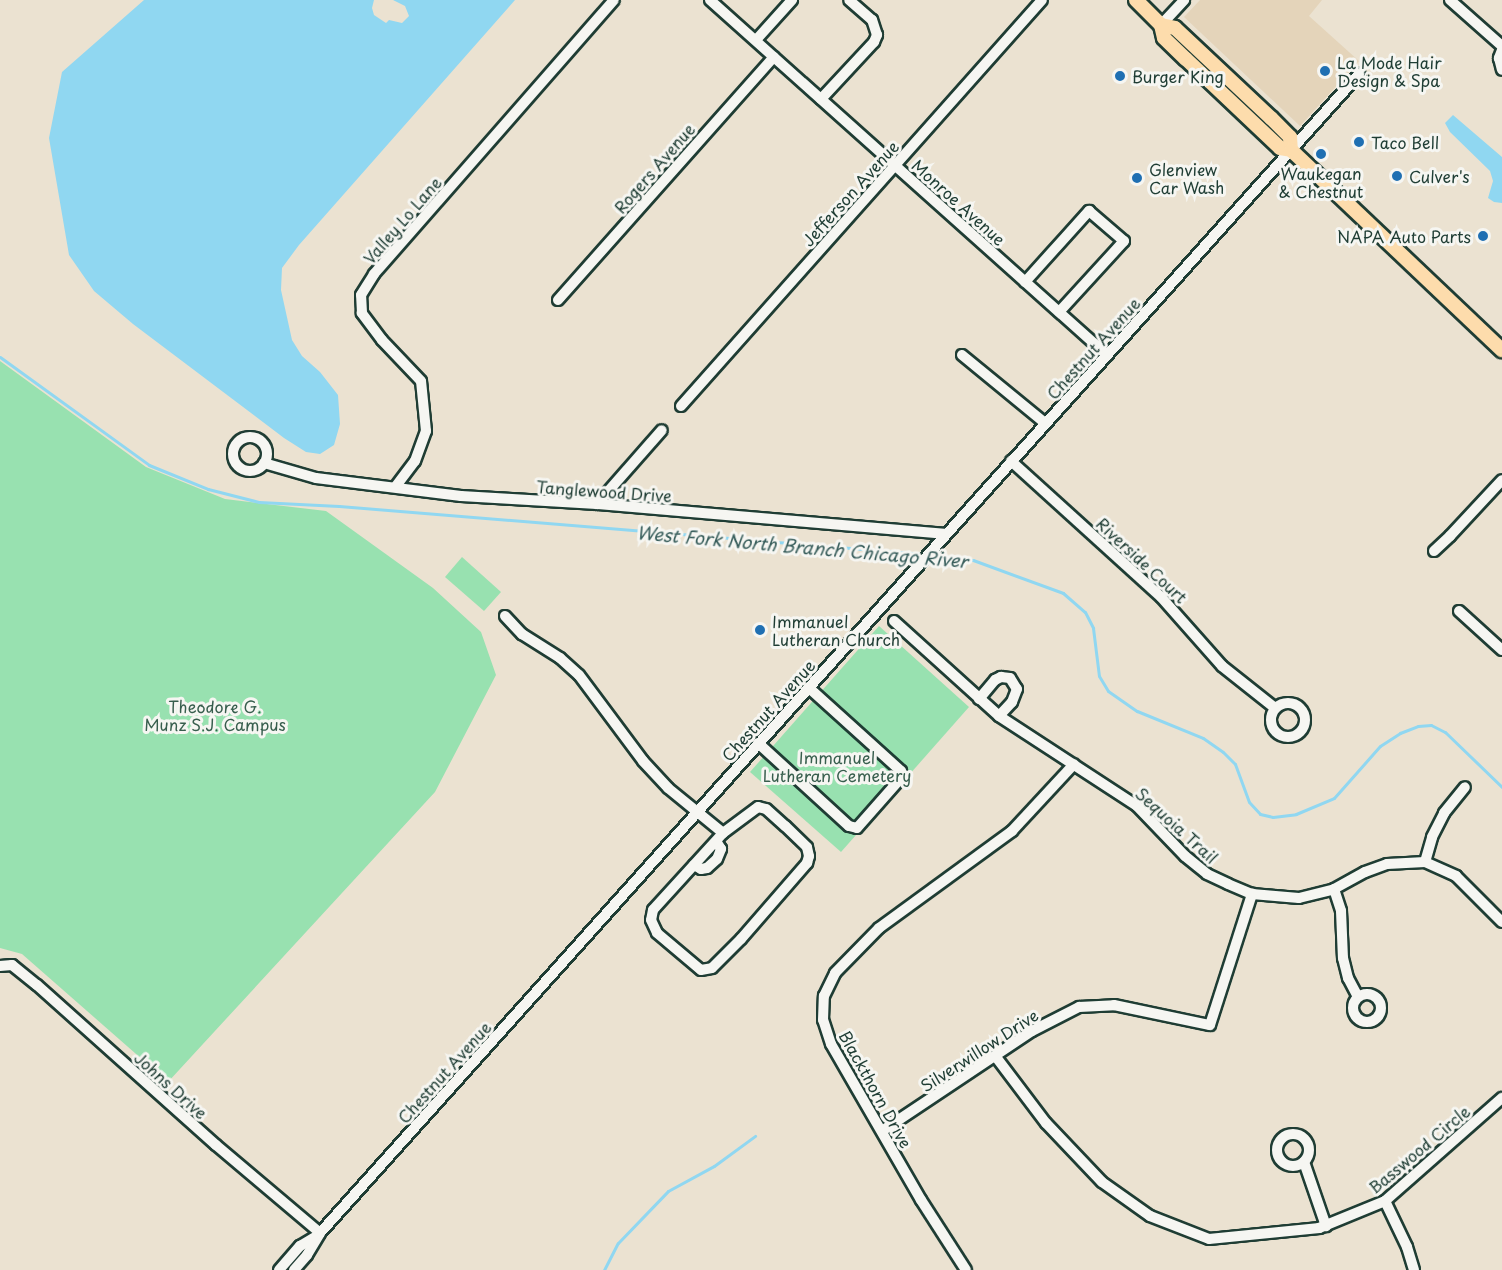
<!DOCTYPE html>
<html>
<head>
<meta charset="utf-8">
<style>
	body { margin:0 }
	#map { position:relative; width:1502px; height:1270px; overflow:hidden; background:#ebe2d1; font-family:"Playpen Sans",sans-serif }
	div>[style] { position:absolute }
	.built>* { inset:0; background:#e4d4ba }
	.green>* { inset:0; background:#98e1b0 }
	.water>* { inset:0; background:#90d7f1 }
	.stream>* { height:3px; margin:-1.5px; padding:0 1.5px; transform-origin:1.5px; border-radius:1.5px; background:#90d7f1 }
	.roads { filter:drop-shadow(2px 0 #1f3d34) drop-shadow(-2px 0 #1f3d34) drop-shadow(0 2px #1f3d34) drop-shadow(0 -2px #1f3d34) }
	.minor>* { height:10px; margin:-5px; padding:0 5px; transform-origin:5px; border-radius:5px; background:#f6f6f2 }
	.minor>.ring { margin:-5px; padding:0; box-sizing:content-box; background:none; border:10px solid #f6f6f2; border-radius:50% }
	.major>* { height:14px; margin:-7px; padding:0 7px; transform-origin:7px; border-radius:7px; background:#fddcac }
	.dots>* { width:16px; height:16px; translate:-50% -50%; box-sizing:border-box; border:3px solid #f6f6f2; border-radius:50% }
	span { translate:-50% -50%; white-space:nowrap; text-align:center; line-height:1.15; -webkit-text-stroke:6px #f6f6f2; paint-order:stroke }
	.poi-label { font-size:16px; color:#1f3d34 }
	.left { translate:0 -50%; text-align:left }
	.right { translate:-100% -50%; text-align:right }
	.street-label { font-size:16px; color:#1f3d34 }
	.park-label { font-size:16px; color:#375e4d }
	.water-label { font-size:18px; color:#365c5a; font-style:italic }
</style>
</head>
<body>
<div id="map">
	<div class="built">
		<div style="clip-path:polygon(1200px 0,1322px 0,1309px 16px,1359px 61px,1300px 126px,1184px 17px)"></div>
	</div>
	<div class="green">
		<div style="clip-path:polygon(0 361px,146px 467px,225px 499px,326px 511px,433px 588px,481px 632px,496px 675px,435px 792px,168px 1082px,22px 954px,0 948px)"></div>
		<div style="clip-path:polygon(462px 557px,501px 592px,484px 611px,445px 577px)"></div>
		<div style="clip-path:polygon(879px 626px,969px 707px,841px 852px,750px 772px)"></div>
	</div>
	<div class="water">
		<div style="clip-path:polygon(144px 0,374px 0,372px 8px,374px 15px,386px 23px,389px 20px,402px 23px,409px 16px,405px 6px,393px 0,515px 0,299px 245px,282px 268px,281px 290px,292px 340px,302px 356px,320px 372px,338px 395px,340px 424px,334px 445px,320px 454px,306px 452px,284px 438px,133px 324px,94px 291px,69px 255px,49px 138px,62px 72px)"></div>
		<div style="clip-path:polygon(1453px 115px,1502px 157px,1502px 203px,1494px 202px,1488px 198px,1493px 181px,1490px 171px,1450px 132px,1445px 123px)"></div>
	</div>
	<div class="stream">
		<div style="left:0;top:357px;width:184px;rotate:35.9deg"></div>
		<div style="left:149px;top:465px;width:64px;rotate:22.1deg"></div>
		<div style="left:208px;top:489px;width:53px;rotate:14.3deg"></div>
		<div style="left:259px;top:502px;width:80px;rotate:2.9deg"></div>
		<div style="left:339px;top:506px;width:587px;rotate:4.69deg"></div>
		<div style="left:933px;top:555px;width:40px;rotate:7.1deg"></div>
		<div style="left:973px;top:560px;width:96px;rotate:20.1deg"></div>
		<div style="left:1063px;top:593px;width:29px;rotate:41deg"></div>
		<div style="left:1085px;top:612px;width:18px;rotate:63deg"></div>
		<div style="left:1093px;top:628px;width:48px;rotate:82.9deg"></div>
		<div style="left:1099px;top:676px;width:17px;rotate:59deg"></div>
		<div style="left:1108px;top:691px;width:35px;rotate:35deg"></div>
		<div style="left:1137px;top:711px;width:71px;rotate:22.2deg"></div>
		<div style="left:1203px;top:738px;width:24px;rotate:35deg"></div>
		<div style="left:1223px;top:752px;width:17px;rotate:45deg"></div>
		<div style="left:1235px;top:764px;width:40px;rotate:69.8deg"></div>
		<div style="left:1249px;top:802px;width:16px;rotate:47deg"></div>
		<div style="left:1260px;top:814px;width:13px;rotate:13deg"></div>
		<div style="left:1273px;top:817px;width:23px;rotate:-7deg"></div>
		<div style="left:1296px;top:814px;width:41px;rotate:-22.8deg"></div>
		<div style="left:1334px;top:798px;width:69px;rotate:-48.5deg"></div>
		<div style="left:1380px;top:746px;width:24px;rotate:-33deg"></div>
		<div style="left:1400px;top:733px;width:19px;rotate:-21deg"></div>
		<div style="left:1418px;top:726px;width:13px;rotate:-4deg"></div>
		<div style="left:1431px;top:725px;width:16px;rotate:27deg"></div>
		<div style="left:1445px;top:732px;width:79px;rotate:44deg"></div>
		<div style="left:604px;top:1270px;width:30px;rotate:-63deg"></div>
		<div style="left:618px;top:1243px;width:72px;rotate:-46.1deg"></div>
		<div style="left:668px;top:1191px;width:52px;rotate:-28.5deg"></div>
		<div style="left:714px;top:1166px;width:51px;rotate:-36.2deg"></div>
	</div>
	<div class="roads">
		<div class="minor">
			<div style="left:710px;top:0;width:533px;rotate:41.8deg"></div>
			<div style="left:1450px;top:0;width:69px;rotate:41.5deg"></div>
			<div style="left:1161px;top:25px;width:34px;rotate:-47deg"></div>
			<div style="left:756px;top:40px;width:54px;rotate:-48deg"></div>
			<div style="left:1502px;top:50px;width:9px;rotate:111deg"></div>
			<div style="left:1499px;top:58px;width:12px;rotate:76deg"></div>
			<div style="left:821px;top:99px;width:78px;rotate:-47.1deg"></div>
			<div style="left:874px;top:42px;width:8px;rotate:-67deg"></div>
			<div style="left:877px;top:35px;width:16px;rotate:-108deg"></div>
			<div style="left:872px;top:20px;width:30px;rotate:-139deg"></div>
			<div style="left:1025px;top:282px;width:96px;rotate:-48deg"></div>
			<div style="left:1089px;top:211px;width:46px;rotate:40.6deg"></div>
			<div style="left:1124px;top:241px;width:96px;rotate:132.5deg"></div>
			<div style="left:558px;top:300px;width:325px;rotate:-48.4deg"></div>
			<div style="left:962px;top:355px;width:107px;rotate:39.3deg"></div>
			<div style="left:681px;top:406px;width:543px;rotate:-48.36deg"></div>
			<div class="ring" style="left:233px;top:437px;width:24px;height:24px"></div>
			<div style="left:1011px;top:461px;width:202px;rotate:42.2deg"></div>
			<div style="left:1161px;top:597px;width:92px;rotate:48.5deg"></div>
			<div style="left:1222px;top:666px;width:68px;rotate:38.4deg"></div>
			<div style="left:264px;top:463px;width:54px;rotate:16.1deg"></div>
			<div style="left:316px;top:478px;width:146px;rotate:7.1deg"></div>
			<div style="left:461px;top:496px;width:136px;rotate:3.4deg"></div>
			<div style="left:597px;top:504px;width:349px;rotate:4.9deg"></div>
			<div style="left:396px;top:486px;width:31px;rotate:-53deg"></div>
			<div style="left:415px;top:461px;width:32px;rotate:-70deg"></div>
			<div style="left:426px;top:431px;width:50px;rotate:-95.7deg"></div>
			<div style="left:421px;top:381px;width:57px;rotate:-133.6deg"></div>
			<div style="left:382px;top:340px;width:34px;rotate:-127deg"></div>
			<div style="left:362px;top:313px;width:18px;rotate:-93deg"></div>
			<div style="left:361px;top:295px;width:25px;rotate:-58deg"></div>
			<div style="left:374px;top:274px;width:364px;rotate:-48.8deg"></div>
			<div style="left:597px;top:504px;width:98px;rotate:-48.7deg"></div>
			<div style="left:1434px;top:551px;width:22px;rotate:-43deg"></div>
			<div style="left:1450px;top:536px;width:76px;rotate:-47.1deg"></div>
			<div style="left:1459px;top:611px;width:58px;rotate:42.2deg"></div>
			<div style="left:505px;top:616px;width:25px;rotate:47deg"></div>
			<div style="left:522px;top:634px;width:45px;rotate:32.3deg"></div>
			<div style="left:560px;top:658px;width:25px;rotate:42deg"></div>
			<div style="left:579px;top:675px;width:107px;rotate:53.3deg"></div>
			<div style="left:643px;top:761px;width:37px;rotate:47deg"></div>
			<div style="left:668px;top:788px;width:71px;rotate:39.3deg"></div>
			<div style="left:723px;top:833px;width:104px;rotate:132.3deg"></div>
			<div style="left:653px;top:910px;width:10px;rotate:101deg"></div>
			<div style="left:651px;top:920px;width:14px;rotate:65deg"></div>
			<div style="left:657px;top:933px;width:57px;rotate:40.1deg"></div>
			<div style="left:701px;top:970px;width:11px;rotate:-10deg"></div>
			<div style="left:712px;top:968px;width:41px;rotate:-45deg"></div>
			<div style="left:741px;top:939px;width:101px;rotate:-49deg"></div>
			<div style="left:807px;top:863px;width:7px;rotate:-74deg"></div>
			<div style="left:809px;top:856px;width:9px;rotate:-103deg"></div>
			<div style="left:807px;top:847px;width:30px;rotate:-136deg"></div>
			<div style="left:785px;top:826px;width:25px;rotate:-138deg"></div>
			<div style="left:766px;top:809px;width:8px;rotate:-166deg"></div>
			<div style="left:758px;top:807px;width:44px;rotate:143.4deg"></div>
			<div style="left:894px;top:621px;width:142px;rotate:42.1deg"></div>
			<div style="left:999px;top:716px;width:165px;rotate:33.1deg"></div>
			<div style="left:1137px;top:806px;width:69px;rotate:46.2deg"></div>
			<div style="left:1185px;top:856px;width:28px;rotate:39deg"></div>
			<div style="left:1207px;top:874px;width:23px;rotate:25deg"></div>
			<div style="left:1228px;top:884px;width:26px;rotate:23deg"></div>
			<div style="left:1252px;top:894px;width:47px;rotate:4.9deg"></div>
			<div style="left:1299px;top:898px;width:36px;rotate:-14deg"></div>
			<div style="left:1334px;top:889px;width:35px;rotate:-29deg"></div>
			<div style="left:1365px;top:872px;width:23px;rotate:-20deg"></div>
			<div style="left:1387px;top:864px;width:38px;rotate:-3deg"></div>
			<div style="left:1425px;top:862px;width:34px;rotate:24deg"></div>
			<div style="left:1456px;top:876px;width:65px;rotate:45deg"></div>
			<div style="left:979px;top:699px;width:25px;rotate:-50deg"></div>
			<div style="left:995px;top:680px;width:7px;rotate:-27deg"></div>
			<div style="left:1001px;top:677px;width:9px;rotate:6deg"></div>
			<div style="left:1010px;top:678px;width:13px;rotate:58deg"></div>
			<div style="left:1017px;top:689px;width:14px;rotate:111deg"></div>
			<div style="left:1012px;top:702px;width:19px;rotate:133deg"></div>
			<div class="ring" style="left:1271px;top:703px;width:24px;height:24px"></div>
			<div style="left:758px;top:743px;width:123px;rotate:42.4deg"></div>
			<div style="left:849px;top:826px;width:8px;rotate:14deg"></div>
			<div style="left:857px;top:828px;width:68px;rotate:-48.6deg"></div>
			<div style="left:902px;top:777px;width:6px;rotate:-99deg"></div>
			<div style="left:901px;top:771px;width:125px;rotate:-137.9deg"></div>
			<div style="left:1425px;top:862px;width:26px;rotate:-74deg"></div>
			<div style="left:1432px;top:837px;width:27px;rotate:-63deg"></div>
			<div style="left:1444px;top:813px;width:33px;rotate:-51deg"></div>
			<div style="left:694px;top:865px;width:8px;rotate:30deg"></div>
			<div style="left:701px;top:869px;width:6px;rotate:-9deg"></div>
			<div style="left:707px;top:868px;width:13px;rotate:-42deg"></div>
			<div style="left:717px;top:859px;width:11px;rotate:-68deg"></div>
			<div style="left:721px;top:849px;width:9px;rotate:-122deg"></div>
			<div style="left:1334px;top:889px;width:23px;rotate:72deg"></div>
			<div style="left:1341px;top:911px;width:47px;rotate:87.6deg"></div>
			<div style="left:1343px;top:958px;width:21px;rotate:76deg"></div>
			<div style="left:1348px;top:978px;width:21px;rotate:62deg"></div>
			<div style="left:0;top:966px;width:12px;rotate:-5deg"></div>
			<div style="left:12px;top:965px;width:32px;rotate:39deg"></div>
			<div style="left:37px;top:985px;width:240px;rotate:41.8deg"></div>
			<div style="left:216px;top:1145px;width:136px;rotate:40.2deg"></div>
			<div class="ring" style="left:1353px;top:994px;width:18px;height:18px"></div>
			<div style="left:996px;top:1057px;width:83px;rotate:52.9deg"></div>
			<div style="left:1046px;top:1123px;width:81px;rotate:46.5deg"></div>
			<div style="left:1102px;top:1182px;width:59px;rotate:35.3deg"></div>
			<div style="left:1150px;top:1216px;width:63px;rotate:21.3deg"></div>
			<div style="left:1209px;top:1239px;width:111px;rotate:-5.7deg"></div>
			<div style="left:1319px;top:1228px;width:71px;rotate:-22.2deg"></div>
			<div style="left:1385px;top:1201px;width:156px;rotate:-41.4deg"></div>
			<div style="left:882px;top:1131px;width:180px;rotate:-33.7deg"></div>
			<div style="left:1032px;top:1031px;width:53px;rotate:-27.1deg"></div>
			<div style="left:1079px;top:1007px;width:35px;rotate:-3deg"></div>
			<div style="left:1114px;top:1005px;width:98px;rotate:11.8deg"></div>
			<div style="left:1210px;top:1025px;width:138px;rotate:-72.2deg"></div>
			<div class="ring" style="left:1277px;top:1134px;width:22px;height:22px"></div>
			<div style="left:1304px;top:1162px;width:68px;rotate:71deg"></div>
			<div style="left:1385px;top:1201px;width:51px;rotate:64.4deg"></div>
			<div style="left:1407px;top:1247px;width:24px;rotate:73deg"></div>
			<div style="left:279px;top:1270px;width:32px;rotate:-49deg"></div>
			<div style="left:300px;top:1246px;width:21px;rotate:-31deg"></div>
			<div style="left:294px;top:1270px;width:20px;rotate:-49deg"></div>
			<div style="left:307px;top:1255px;width:26px;rotate:-59deg"></div>
			<div style="left:320px;top:1233px;width:1557px;rotate:-48.12deg"></div>
			<div style="left:966px;top:1270px;width:83px;rotate:-122.7deg"></div>
			<div style="left:921px;top:1200px;width:180px;rotate:-120deg"></div>
			<div style="left:831px;top:1044px;width:25px;rotate:-108deg"></div>
			<div style="left:823px;top:1020px;width:24px;rotate:-88deg"></div>
			<div style="left:824px;top:996px;width:25px;rotate:-64deg"></div>
			<div style="left:835px;top:973px;width:63px;rotate:-45.6deg"></div>
			<div style="left:879px;top:928px;width:165px;rotate:-36.1deg"></div>
			<div style="left:1012px;top:831px;width:91px;rotate:-47.2deg"></div>
		</div>
		<div class="major">
			<div style="left:1136px;top:0;width:35px;rotate:45deg"></div>
			<div style="left:1161px;top:25px;width:14px;rotate:12deg"></div>
			<div style="left:1175px;top:28px;width:132px;rotate:43.2deg"></div>
			<div style="left:1271px;top:118px;width:27px;rotate:45deg"></div>
			<div style="left:1290px;top:137px;width:13px;rotate:86deg"></div>
			<div style="left:1161px;top:25px;width:13px;rotate:77deg"></div>
			<div style="left:1164px;top:38px;width:30px;rotate:44deg"></div>
			<div style="left:1186px;top:59px;width:129px;rotate:43.4deg"></div>
			<div style="left:1280px;top:148px;width:11px;rotate:10deg"></div>
			<div style="left:1291px;top:150px;width:291px;rotate:43.5deg"></div>
		</div>
	</div>
	<div class="dots">
		<div style="left:1325px;top:71px;background:#1f6fb2"></div>
		<div style="left:1120px;top:76px;background:#1f6fb2"></div>
		<div style="left:1359px;top:142px;background:#1f6fb2"></div>
		<div style="left:1321px;top:154px;background:#1f6fb2"></div>
		<div style="left:1397px;top:176px;background:#1f6fb2"></div>
		<div style="left:1137px;top:178px;background:#1f6fb2"></div>
		<div style="left:1483px;top:236px;background:#1f6fb2"></div>
		<div style="left:760px;top:630px;background:#1f6fb2"></div>
	</div>
	<div class="poi-label">
		<span class="left" style="left:1337px;top:71px">La Mode Hair<br>Design &amp; Spa</span>
		<span class="left" style="left:1132px;top:76px">Burger King</span>
		<span class="left" style="left:1371px;top:142px">Taco Bell</span>
		<span class="left" style="left:1149px;top:178px">Glenview<br>Car Wash</span>
		<span style="left:1321px;top:182px">Waukegan<br>&amp; Chestnut</span>
		<span class="left" style="left:1409px;top:176px">Culver's</span>
		<span class="right" style="left:1471px;top:236px">NAPA Auto Parts</span>
		<span class="left" style="left:772px;top:630px">Immanuel<br>Lutheran Church</span>
	</div>
	<div class="street-label">
		<span style="left:654px;top:168px;rotate:-49deg">Rogers Avenue</span>
		<span style="left:850px;top:193px;rotate:-48deg">Jefferson Avenue</span>
		<span style="left:959px;top:202px;rotate:42deg">Monroe Avenue</span>
		<span style="left:402px;top:220px;rotate:-49deg">Valley Lo Lane</span>
		<span style="left:1093px;top:348px;rotate:-48deg">Chestnut Avenue</span>
		<span style="left:604px;top:491px;rotate:4deg">Tanglewood Drive</span>
		<span style="left:1142px;top:560px;rotate:43deg">Riverside Court</span>
		<span style="left:768px;top:710px;rotate:-48deg">Chestnut Avenue</span>
		<span style="left:1177px;top:825px;rotate:42deg">Sequoia Trail</span>
		<span style="left:979px;top:1050px;rotate:-33deg">Silverwillow Drive</span>
		<span style="left:444px;top:1072px;rotate:-48deg">Chestnut Avenue</span>
		<span style="left:171px;top:1085px;rotate:42deg">Johns Drive</span>
		<span style="left:876px;top:1089px;rotate:61deg">Blackthorn Drive</span>
		<span style="left:1419px;top:1149px;rotate:-40deg">Basswood Circle</span>
	</div>
	<div class="park-label">
		<span style="left:215px;top:715px">Theodore G.<br>Munz S.J. Campus</span>
		<span style="left:837px;top:766px">Immanuel<br>Lutheran Cemetery</span>
	</div>
	<div class="water-label">
		<span style="left:802px;top:547px;rotate:5deg">West Fork North Branch Chicago River</span>
	</div>
</div>
</body>
</html>
